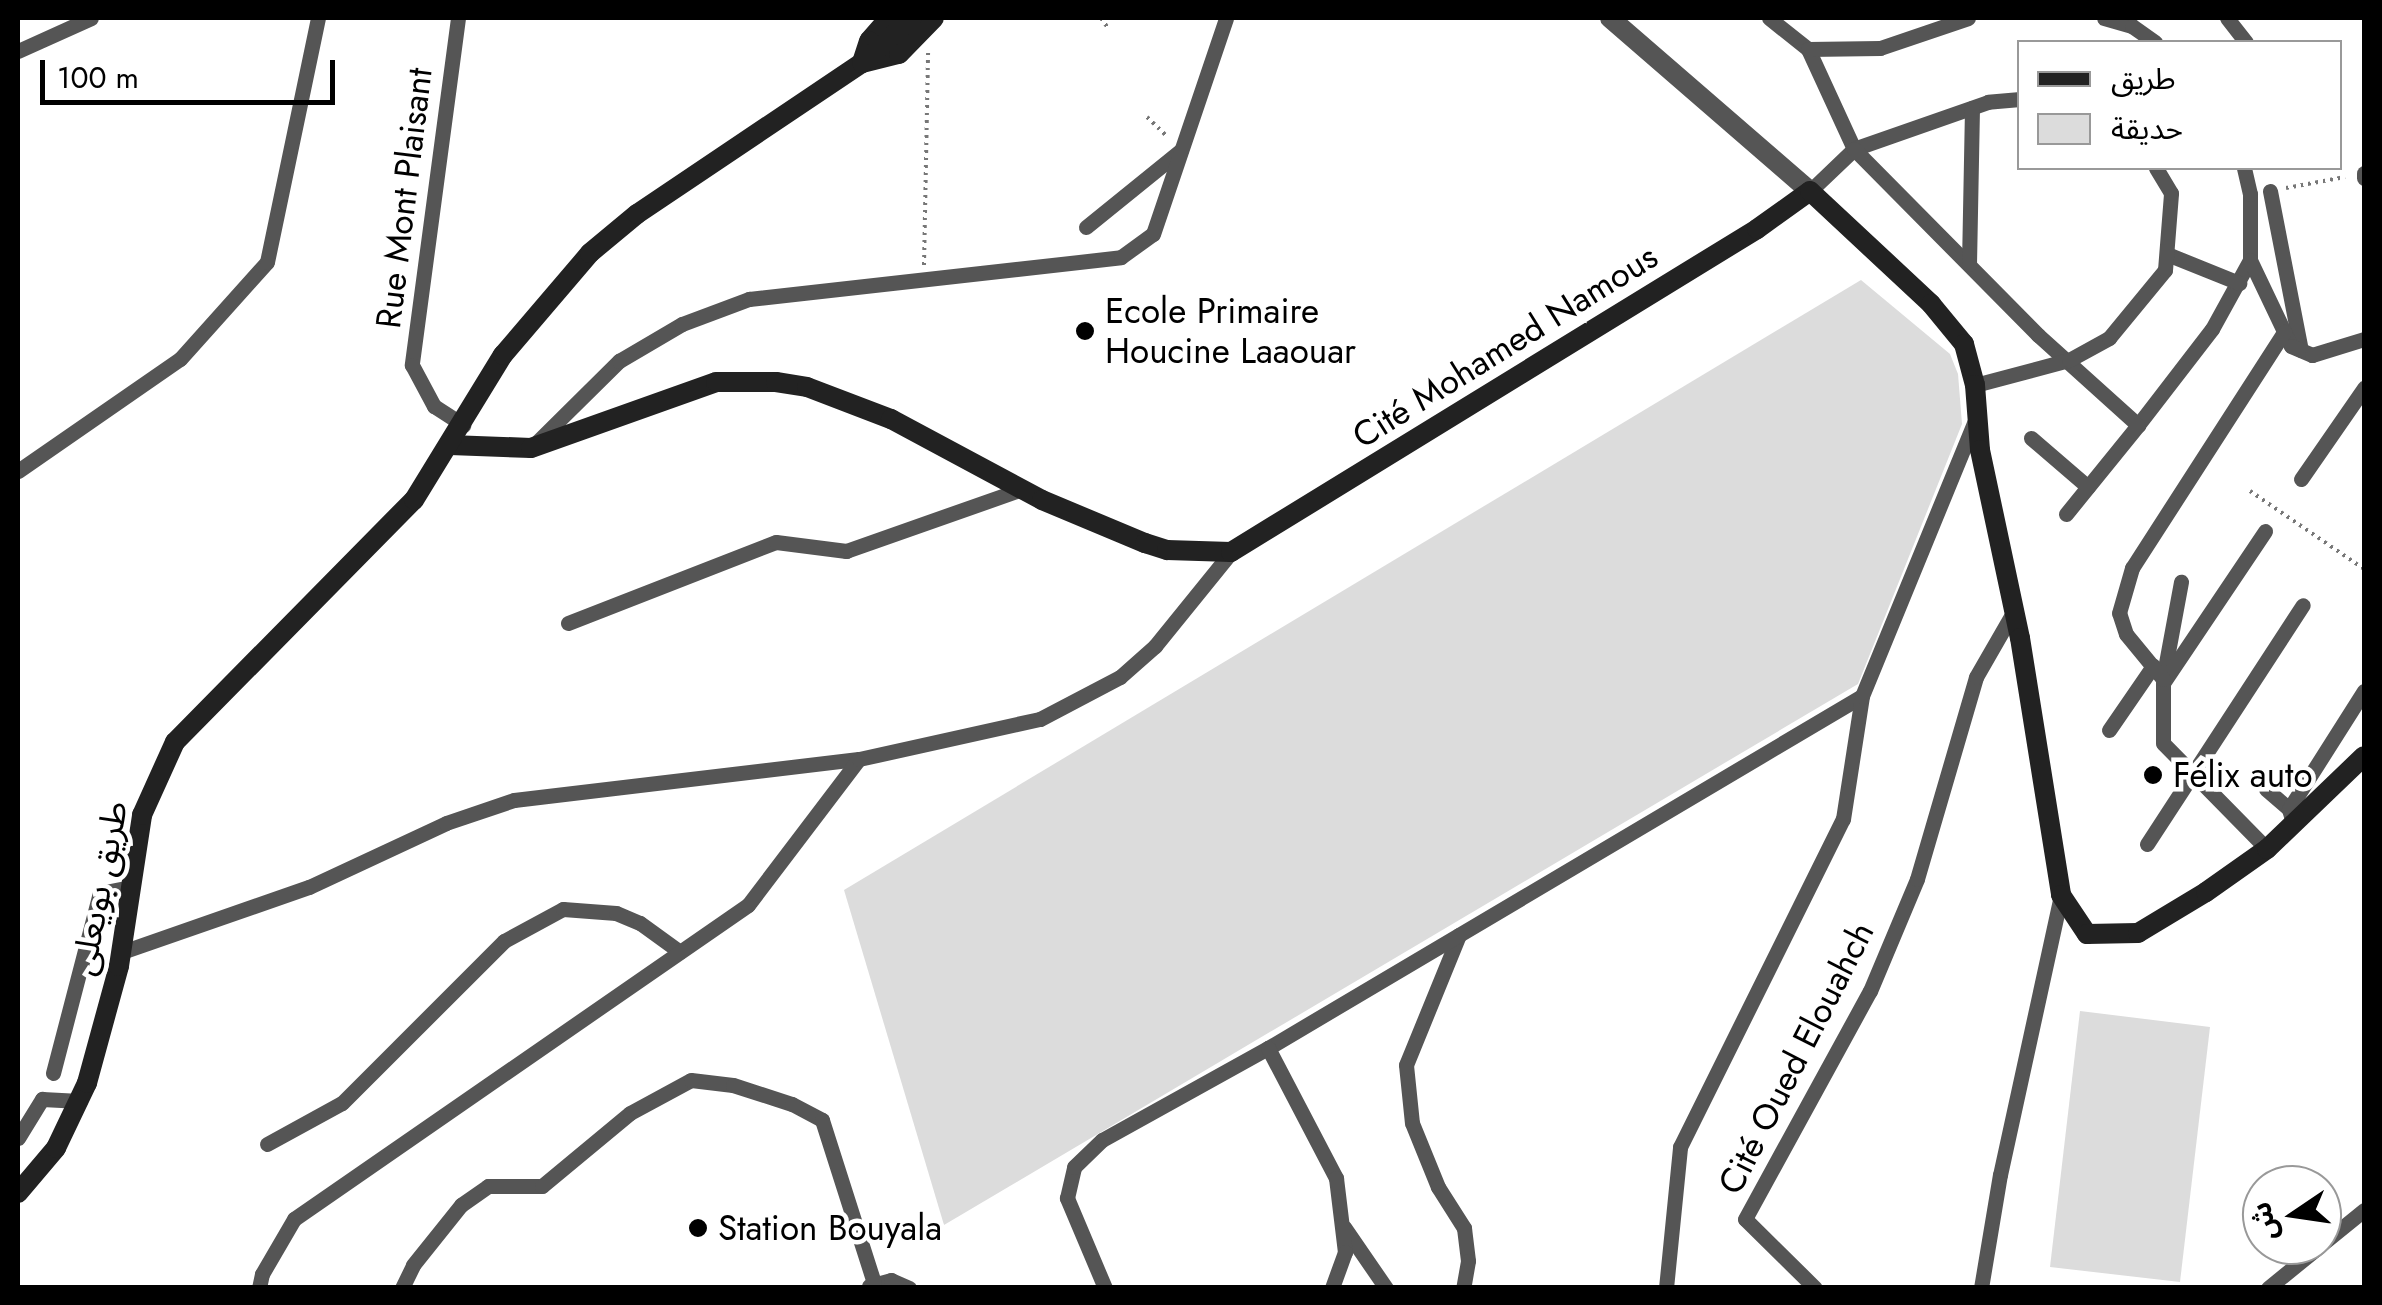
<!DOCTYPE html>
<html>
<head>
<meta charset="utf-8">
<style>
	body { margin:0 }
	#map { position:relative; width:2382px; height:1305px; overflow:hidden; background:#fff; font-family:Jost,"Noto Sans Arabic",sans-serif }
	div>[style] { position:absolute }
	.green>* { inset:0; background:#dcdcdc }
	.path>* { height:4px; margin-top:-2px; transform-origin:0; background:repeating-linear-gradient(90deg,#777 0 2.5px,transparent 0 7.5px) }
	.minor>* { height:15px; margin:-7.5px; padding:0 7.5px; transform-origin:7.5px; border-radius:7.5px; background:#555 }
	.tertiary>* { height:20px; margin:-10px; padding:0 10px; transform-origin:10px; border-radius:10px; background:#555 }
	.secondary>* { height:20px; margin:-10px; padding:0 10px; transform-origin:10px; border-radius:10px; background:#222 }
	.dots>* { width:28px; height:28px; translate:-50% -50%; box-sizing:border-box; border:5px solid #fff; border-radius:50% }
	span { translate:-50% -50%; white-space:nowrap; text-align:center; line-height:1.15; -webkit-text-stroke:9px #fff; paint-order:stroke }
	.street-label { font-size:35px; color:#000 }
	.poi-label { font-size:35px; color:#000 }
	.left { translate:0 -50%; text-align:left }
	.frame { position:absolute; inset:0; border:20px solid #000; pointer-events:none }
	.legend { position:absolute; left:2017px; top:40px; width:325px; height:130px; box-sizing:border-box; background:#fff; border:2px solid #999; margin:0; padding:12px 18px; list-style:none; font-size:30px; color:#000 }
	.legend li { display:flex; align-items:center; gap:20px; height:50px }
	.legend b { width:50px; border:2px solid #999 }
	.north { position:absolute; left:2242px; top:1165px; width:100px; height:100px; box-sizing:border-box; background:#fff; border:2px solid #999; border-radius:50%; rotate:257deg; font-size:28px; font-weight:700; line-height:40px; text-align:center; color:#000 }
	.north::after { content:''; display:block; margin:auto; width:35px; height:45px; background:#000; clip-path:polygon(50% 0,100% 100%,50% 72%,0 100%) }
	.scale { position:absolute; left:40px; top:60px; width:295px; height:45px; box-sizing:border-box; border:5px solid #000; border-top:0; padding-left:12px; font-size:30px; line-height:35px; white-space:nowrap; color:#000; -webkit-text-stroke:8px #fff; paint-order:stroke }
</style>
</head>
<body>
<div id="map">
	<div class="green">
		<div style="clip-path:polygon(1861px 280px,1950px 354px,1958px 374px,1962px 424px,1858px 684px,944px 1225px,844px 890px)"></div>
		<div style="clip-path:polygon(2080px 1011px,2210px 1027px,2180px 1282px,2050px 1267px)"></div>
	</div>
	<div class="path">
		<div style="left:1101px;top:18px;width:12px;rotate:55deg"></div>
		<div style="left:1147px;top:117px;width:28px;rotate:44deg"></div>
		<div style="left:2286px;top:188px;width:60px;rotate:-10.6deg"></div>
		<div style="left:924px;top:265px;width:215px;rotate:-88.9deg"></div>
		<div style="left:2250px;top:491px;width:138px;rotate:34.4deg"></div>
	</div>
	<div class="minor">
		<div style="left:458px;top:18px;width:350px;rotate:97.6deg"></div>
		<div style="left:412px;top:365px;width:47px;rotate:61.8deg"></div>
		<div style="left:434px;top:406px;width:35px;rotate:33deg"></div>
		<div style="left:1769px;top:18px;width:50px;rotate:38.5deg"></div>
		<div style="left:1808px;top:49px;width:110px;rotate:65.3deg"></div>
		<div style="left:1854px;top:149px;width:61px;rotate:136.3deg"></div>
		<div style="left:2104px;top:18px;width:29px;rotate:16deg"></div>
		<div style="left:2132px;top:26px;width:28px;rotate:35deg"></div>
		<div style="left:2227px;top:18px;width:31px;rotate:52deg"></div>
		<div style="left:1808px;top:49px;width:72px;rotate:-0.8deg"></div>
		<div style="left:1880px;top:48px;width:93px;rotate:-18.8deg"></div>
		<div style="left:18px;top:51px;width:80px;rotate:-24.3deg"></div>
		<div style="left:2020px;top:99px;width:32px;rotate:175deg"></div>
		<div style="left:1988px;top:102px;width:142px;rotate:160.7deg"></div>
		<div style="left:1854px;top:149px;width:262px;rotate:45.3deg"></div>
		<div style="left:2038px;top:335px;width:135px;rotate:42deg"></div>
		<div style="left:2138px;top:425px;width:121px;rotate:-52.4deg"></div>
		<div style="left:2212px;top:329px;width:79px;rotate:-61.2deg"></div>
		<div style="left:2250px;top:260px;width:66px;rotate:-90deg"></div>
		<div style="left:2250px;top:194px;width:27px;rotate:-103deg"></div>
		<div style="left:2364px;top:173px;width:5px;rotate:90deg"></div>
		<div style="left:2270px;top:191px;width:162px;rotate:79deg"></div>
		<div style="left:1086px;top:227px;width:122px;rotate:-39deg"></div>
		<div style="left:2167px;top:254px;width:78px;rotate:21.9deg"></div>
		<div style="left:2250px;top:260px;width:95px;rotate:64.5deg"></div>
		<div style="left:2291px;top:346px;width:23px;rotate:23deg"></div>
		<div style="left:2312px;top:355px;width:54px;rotate:-17.1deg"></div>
		<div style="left:1969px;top:264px;width:156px;rotate:-88.9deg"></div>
		<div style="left:1975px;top:385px;width:97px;rotate:-14.9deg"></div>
		<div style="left:2069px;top:360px;width:46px;rotate:-28.8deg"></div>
		<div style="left:2109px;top:338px;width:88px;rotate:-50.5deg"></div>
		<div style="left:2165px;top:270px;width:77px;rotate:-85.5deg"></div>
		<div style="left:2171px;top:193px;width:29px;rotate:-121deg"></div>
		<div style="left:2031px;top:438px;width:75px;rotate:40.7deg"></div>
		<div style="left:534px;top:445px;width:120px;rotate:-44.7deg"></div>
		<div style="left:619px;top:361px;width:73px;rotate:-30.4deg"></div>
		<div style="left:682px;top:324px;width:72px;rotate:-20.5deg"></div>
		<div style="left:749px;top:299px;width:374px;rotate:-6.4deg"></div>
		<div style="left:1121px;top:257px;width:39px;rotate:-36deg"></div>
		<div style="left:1153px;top:234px;width:228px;rotate:-71.3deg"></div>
		<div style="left:18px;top:471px;width:197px;rotate:-34.7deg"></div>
		<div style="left:180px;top:359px;width:130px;rotate:-48.1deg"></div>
		<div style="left:267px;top:262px;width:249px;rotate:-78.2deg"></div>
		<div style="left:2301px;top:479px;width:111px;rotate:-55.3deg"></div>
		<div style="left:2066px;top:514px;width:114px;rotate:-51deg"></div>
		<div style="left:568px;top:623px;width:223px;rotate:-21.3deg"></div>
		<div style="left:776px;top:542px;width:71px;rotate:7.3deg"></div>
		<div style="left:846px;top:551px;width:187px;rotate:-19.4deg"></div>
		<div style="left:2163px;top:679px;width:99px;rotate:-79.5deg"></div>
		<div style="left:2163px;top:683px;width:183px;rotate:-56.1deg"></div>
		<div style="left:2109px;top:730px;width:78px;rotate:-55.5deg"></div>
		<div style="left:2266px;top:789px;width:30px;rotate:41deg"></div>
		<div style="left:2293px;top:823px;width:15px;rotate:-106deg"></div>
		<div style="left:2289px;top:809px;width:140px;rotate:-57.6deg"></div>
		<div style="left:2147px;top:844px;width:285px;rotate:-56.9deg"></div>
		<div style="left:2267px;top:849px;width:148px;rotate:-134.5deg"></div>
		<div style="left:2163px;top:743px;width:64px;rotate:-90deg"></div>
		<div style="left:2163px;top:679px;width:58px;rotate:-129.4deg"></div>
		<div style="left:2126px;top:634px;width:22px;rotate:-108deg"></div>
		<div style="left:2119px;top:613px;width:47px;rotate:-73.9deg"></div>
		<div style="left:2132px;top:568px;width:281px;rotate:-57.2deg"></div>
		<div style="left:1459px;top:935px;width:140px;rotate:112.2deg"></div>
		<div style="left:1406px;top:1065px;width:58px;rotate:84.1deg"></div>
		<div style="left:1412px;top:1123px;width:69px;rotate:67.9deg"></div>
		<div style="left:1438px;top:1187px;width:49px;rotate:57.6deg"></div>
		<div style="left:1464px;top:1228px;width:33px;rotate:83deg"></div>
		<div style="left:1468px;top:1261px;width:27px;rotate:100deg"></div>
		<div style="left:122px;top:952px;width:198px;rotate:-19.2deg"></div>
		<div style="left:309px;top:887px;width:151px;rotate:-25deg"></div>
		<div style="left:446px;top:823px;width:72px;rotate:-18.7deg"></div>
		<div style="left:514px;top:800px;width:347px;rotate:-6.8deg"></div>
		<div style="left:1268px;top:1048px;width:690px;rotate:-30.65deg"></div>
		<div style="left:53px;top:1073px;width:186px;rotate:-75.4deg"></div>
		<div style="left:100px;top:893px;width:32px;rotate:-11deg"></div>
		<div style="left:18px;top:1138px;width:46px;rotate:-58.4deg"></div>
		<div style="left:42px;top:1099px;width:38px;rotate:3deg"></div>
		<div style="left:267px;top:1144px;width:85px;rotate:-28.7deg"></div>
		<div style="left:342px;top:1103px;width:229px;rotate:-45deg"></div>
		<div style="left:504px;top:941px;width:67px;rotate:-28.5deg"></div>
		<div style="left:563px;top:909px;width:53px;rotate:4.3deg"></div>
		<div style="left:616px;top:913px;width:26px;rotate:23deg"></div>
		<div style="left:640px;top:923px;width:49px;rotate:35.9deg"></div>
		<div style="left:1344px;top:1227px;width:74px;rotate:55.5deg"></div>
		<div style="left:2322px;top:1244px;width:54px;rotate:-39deg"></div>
		<div style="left:869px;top:1286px;width:23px;rotate:-15deg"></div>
		<div style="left:891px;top:1280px;width:20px;rotate:24deg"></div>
		<div style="left:259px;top:1288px;width:14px;rotate:-78deg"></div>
		<div style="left:262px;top:1274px;width:64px;rotate:-59.8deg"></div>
		<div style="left:294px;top:1219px;width:552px;rotate:-34.67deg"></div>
		<div style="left:748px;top:905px;width:183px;rotate:-52.8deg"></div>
		<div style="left:859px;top:759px;width:185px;rotate:-12.5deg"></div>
		<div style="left:1040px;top:719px;width:90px;rotate:-27.7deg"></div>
		<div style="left:1120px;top:677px;width:47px;rotate:-41.5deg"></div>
		<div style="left:1155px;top:646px;width:121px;rotate:-51deg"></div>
		<div style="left:402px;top:1288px;width:25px;rotate:-64deg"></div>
		<div style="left:413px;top:1265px;width:77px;rotate:-51.3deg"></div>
		<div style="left:461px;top:1205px;width:33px;rotate:-35deg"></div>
		<div style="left:488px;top:1186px;width:54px"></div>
		<div style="left:542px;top:1186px;width:114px;rotate:-39.7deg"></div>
		<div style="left:630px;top:1113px;width:69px;rotate:-28.4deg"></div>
		<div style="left:691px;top:1080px;width:42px;rotate:6.8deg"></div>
		<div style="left:733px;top:1085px;width:62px;rotate:17.9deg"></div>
		<div style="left:792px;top:1104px;width:34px;rotate:28deg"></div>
		<div style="left:822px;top:1120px;width:171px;rotate:72.3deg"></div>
		<div style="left:1105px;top:1288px;width:98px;rotate:-112.9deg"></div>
		<div style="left:1067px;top:1198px;width:32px;rotate:-77deg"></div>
		<div style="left:1074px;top:1167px;width:39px;rotate:-44deg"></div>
		<div style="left:1102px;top:1140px;width:190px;rotate:-29deg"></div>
		<div style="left:1268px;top:1048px;width:147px;rotate:62.4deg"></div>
		<div style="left:1336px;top:1178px;width:75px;rotate:83.1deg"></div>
		<div style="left:1345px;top:1252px;width:38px;rotate:110deg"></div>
		<div style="left:1666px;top:1288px;width:142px;rotate:-84.3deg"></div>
		<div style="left:1680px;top:1147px;width:366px;rotate:-63.6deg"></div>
		<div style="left:1843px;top:819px;width:124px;rotate:-81.2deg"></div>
		<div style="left:1862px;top:696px;width:298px;rotate:-67.7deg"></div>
		<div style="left:1815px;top:1288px;width:98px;rotate:-135.4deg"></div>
		<div style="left:1745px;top:1219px;width:260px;rotate:-61.3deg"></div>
		<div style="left:1870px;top:991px;width:121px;rotate:-67.2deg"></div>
		<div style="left:1917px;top:879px;width:210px;rotate:-73.7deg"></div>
		<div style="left:1976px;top:677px;width:76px;rotate:-60.1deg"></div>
		<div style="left:1981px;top:1288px;width:115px;rotate:-80.5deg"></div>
		<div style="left:2000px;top:1175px;width:287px;rotate:-77.7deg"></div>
		<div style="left:2268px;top:1288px;width:68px;rotate:-39.1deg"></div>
	</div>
	<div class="tertiary">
		<div style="left:1610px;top:18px;width:264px;rotate:40.9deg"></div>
	</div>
	<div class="secondary">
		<div style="left:889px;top:18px;width:30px;rotate:131deg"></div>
		<div style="left:869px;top:41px;width:23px;rotate:108deg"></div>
		<div style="left:862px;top:63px;width:38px;rotate:-14deg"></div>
		<div style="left:899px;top:54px;width:50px;rotate:-45.8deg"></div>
		<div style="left:450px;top:445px;width:81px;rotate:2.1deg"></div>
		<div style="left:531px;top:448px;width:196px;rotate:-19.6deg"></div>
		<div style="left:716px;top:382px;width:60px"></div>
		<div style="left:776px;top:382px;width:31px;rotate:9deg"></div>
		<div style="left:807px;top:387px;width:90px;rotate:20.9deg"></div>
		<div style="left:891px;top:419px;width:171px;rotate:28.2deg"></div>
		<div style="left:1042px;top:500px;width:112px;rotate:22.7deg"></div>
		<div style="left:1145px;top:543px;width:23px;rotate:18deg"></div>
		<div style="left:1167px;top:550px;width:64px;rotate:1.8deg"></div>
		<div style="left:1231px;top:552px;width:617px;rotate:-31.55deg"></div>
		<div style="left:1757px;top:229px;width:65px;rotate:-35.6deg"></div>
		<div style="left:1810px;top:191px;width:166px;rotate:43deg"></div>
		<div style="left:1931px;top:304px;width:52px;rotate:50.5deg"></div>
		<div style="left:1964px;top:344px;width:42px;rotate:75deg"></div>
		<div style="left:1975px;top:385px;width:65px;rotate:85.6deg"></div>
		<div style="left:1980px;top:450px;width:192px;rotate:78deg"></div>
		<div style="left:2020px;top:638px;width:260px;rotate:80.9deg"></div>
		<div style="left:2061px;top:895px;width:47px;rotate:56.3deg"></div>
		<div style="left:2087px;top:934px;width:51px;rotate:-1.1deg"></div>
		<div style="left:2138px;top:933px;width:79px;rotate:-31.1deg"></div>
		<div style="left:2206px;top:892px;width:75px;rotate:-35.2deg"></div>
		<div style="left:2267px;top:849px;width:134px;rotate:-43.8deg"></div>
		<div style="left:18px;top:1193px;width:59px;rotate:-49.8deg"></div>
		<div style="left:56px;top:1148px;width:72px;rotate:-64.5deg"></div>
		<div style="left:87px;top:1083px;width:121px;rotate:-74.7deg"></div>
		<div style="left:119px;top:966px;width:153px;rotate:-81.3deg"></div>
		<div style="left:142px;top:815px;width:80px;rotate:-65.7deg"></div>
		<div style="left:175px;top:742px;width:340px;rotate:-45.4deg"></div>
		<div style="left:414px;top:500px;width:170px;rotate:-58.5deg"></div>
		<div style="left:503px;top:355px;width:134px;rotate:-49.5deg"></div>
		<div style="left:590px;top:253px;width:61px;rotate:-39.7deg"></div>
		<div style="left:637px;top:214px;width:271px;rotate:-33.9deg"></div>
		<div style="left:862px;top:63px;width:67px;rotate:-42deg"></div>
	</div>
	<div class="dots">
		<div style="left:1085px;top:331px;background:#000"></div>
		<div style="left:2153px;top:775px;background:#000"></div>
		<div style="left:698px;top:1228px;background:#000"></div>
	</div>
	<div class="street-label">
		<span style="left:404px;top:198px;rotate:-83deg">Rue Mont Plaisant</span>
		<span style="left:1505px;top:346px;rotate:-32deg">Cité Mohamed Namous</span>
		<span style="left:99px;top:888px;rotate:-79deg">طريق بويعلى</span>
		<span style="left:1796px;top:1058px;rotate:-63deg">Cité Oued Elouahch</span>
	</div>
	<div class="poi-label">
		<span class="left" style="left:1105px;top:331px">Ecole Primaire<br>Houcine Laaouar</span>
		<span class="left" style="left:2173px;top:775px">Félix auto</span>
		<span class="left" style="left:718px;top:1228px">Station Bouyala</span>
	</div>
	<div class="frame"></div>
	<ul class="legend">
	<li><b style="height:12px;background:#222"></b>طريق</li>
	<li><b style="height:28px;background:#dcdcdc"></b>حديقة</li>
	</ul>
	<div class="north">ش</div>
	<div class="scale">100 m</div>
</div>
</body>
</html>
